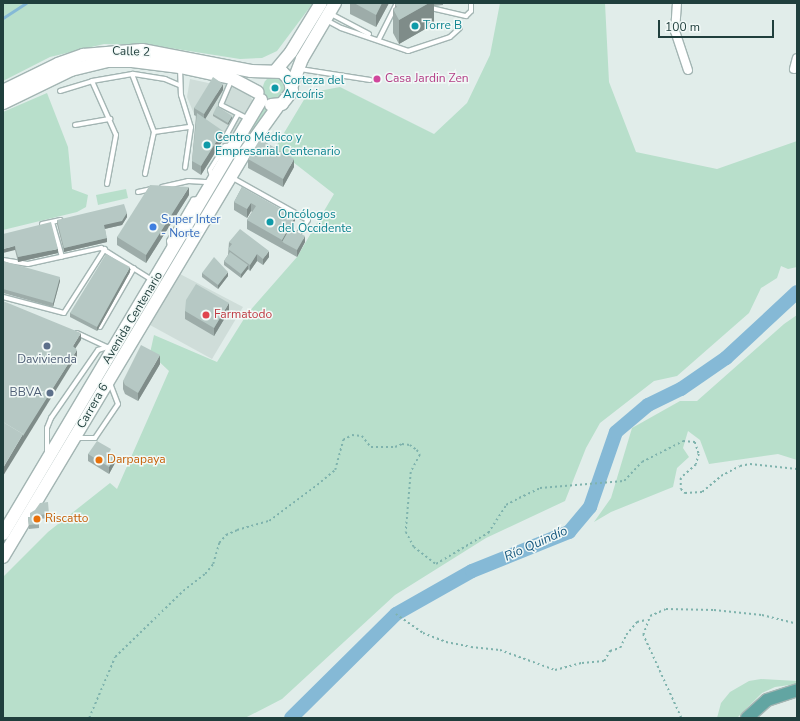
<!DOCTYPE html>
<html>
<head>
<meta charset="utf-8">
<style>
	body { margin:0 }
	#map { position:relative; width:800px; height:721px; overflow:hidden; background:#e1edea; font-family:"Nunito Sans",sans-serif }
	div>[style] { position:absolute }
	.built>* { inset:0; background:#cfddd9 }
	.green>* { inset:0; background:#b8dfcb }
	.round { border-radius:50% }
	.stream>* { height:2.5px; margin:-1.25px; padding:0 1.25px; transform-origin:1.25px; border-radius:1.25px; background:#85b9d6 }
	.river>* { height:14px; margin:-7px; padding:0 7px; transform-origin:7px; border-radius:7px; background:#85b9d6 }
	.path>* { height:1.5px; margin-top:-0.75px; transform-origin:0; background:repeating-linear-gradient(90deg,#7fb3ad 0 2px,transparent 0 5px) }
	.roads { filter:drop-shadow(1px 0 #a3b5b3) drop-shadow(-1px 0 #a3b5b3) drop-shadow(0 1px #a3b5b3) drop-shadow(0 -1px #a3b5b3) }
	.lane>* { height:4px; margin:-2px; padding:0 2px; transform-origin:2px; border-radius:2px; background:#fff }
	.street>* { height:8px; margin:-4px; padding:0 4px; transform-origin:4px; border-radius:4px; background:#fff }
	.secondary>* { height:12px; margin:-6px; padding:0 6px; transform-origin:6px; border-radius:6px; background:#fff }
	.primary>* { height:12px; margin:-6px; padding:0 6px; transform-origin:6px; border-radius:6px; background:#62a5a2 }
	.wall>* { inset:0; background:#9daca9 }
	.shaded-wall>* { inset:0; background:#7f8c89 }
	.building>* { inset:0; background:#b6c8c4 }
	.dots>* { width:11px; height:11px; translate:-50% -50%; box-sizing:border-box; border:2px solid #f2f9f7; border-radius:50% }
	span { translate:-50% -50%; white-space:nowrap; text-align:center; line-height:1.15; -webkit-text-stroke:3px #f2f9f7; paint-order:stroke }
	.culture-label { font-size:12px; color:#0d838f }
	.left { translate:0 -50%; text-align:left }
	.street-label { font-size:12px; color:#203f3d }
	.hotel-label { font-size:12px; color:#b23c85 }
	.shop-label { font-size:12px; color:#366cbe }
	.health-label { font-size:12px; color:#be3a42 }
	.service-label { font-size:12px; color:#4e5e75 }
	.right { translate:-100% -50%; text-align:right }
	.food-label { font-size:12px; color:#c56008 }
	.water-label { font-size:13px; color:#16587f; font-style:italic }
	.frame { position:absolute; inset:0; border:4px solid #203f3d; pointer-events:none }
	.scale { position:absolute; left:658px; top:20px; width:116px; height:18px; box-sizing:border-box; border:2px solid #203f3d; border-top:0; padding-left:5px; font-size:12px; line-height:14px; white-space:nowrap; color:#203f3d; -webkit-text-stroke:3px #f2f9f7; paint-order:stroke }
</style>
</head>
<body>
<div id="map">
	<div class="built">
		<div style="clip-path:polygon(190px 79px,213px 84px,216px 79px,237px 86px,250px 96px,253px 101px,231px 144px,197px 121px,187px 97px)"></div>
		<div style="clip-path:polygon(180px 274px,243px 307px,212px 359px,150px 325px)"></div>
	</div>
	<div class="green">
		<div style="clip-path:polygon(3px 3px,313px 3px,277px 51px,262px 58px,240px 59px,151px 45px,104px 44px,50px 57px,3px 81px)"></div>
		<div style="clip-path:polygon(500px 3px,605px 3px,609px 82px,636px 152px,717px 169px,797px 141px,797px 267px,788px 269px,781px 266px,777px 278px,761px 288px,749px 313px,677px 376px,654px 381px,600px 423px,586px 448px,565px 501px,486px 538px,395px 595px,282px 699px,245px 718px,3px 718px,3px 577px,48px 532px,110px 483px,117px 489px,169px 371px,150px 353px,154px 335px,217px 362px,247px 314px,297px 257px,334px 194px,275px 148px,308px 93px,340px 87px,434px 134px,467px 103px,490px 55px)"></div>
		<div class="round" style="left:263px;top:76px;width:24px;height:24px"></div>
		<div style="clip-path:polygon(47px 93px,68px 147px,72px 189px,88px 195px,86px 207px,77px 212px,3px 230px,3px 112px)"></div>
		<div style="clip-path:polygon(262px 106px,270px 110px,3px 549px,3px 543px)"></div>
		<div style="clip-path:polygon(126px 189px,128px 198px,98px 205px,96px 195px)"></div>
		<div style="clip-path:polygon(797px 315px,797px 460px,778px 454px,709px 464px,700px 440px,688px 431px,683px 448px,689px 457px,677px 468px,673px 487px,611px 512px,594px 522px,611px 498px,632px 428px,680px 401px,697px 401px,784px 324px)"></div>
		<div style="clip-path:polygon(761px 679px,797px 681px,797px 684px,775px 687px,762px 693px,737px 718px,717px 718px,721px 703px,730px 692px,749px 681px)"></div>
	</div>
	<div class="stream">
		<div style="left:3px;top:18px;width:27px;rotate:-33deg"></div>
	</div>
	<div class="river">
		<div style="left:291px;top:718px;width:148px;rotate:-44.7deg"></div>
		<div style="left:396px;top:614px;width:87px;rotate:-29.5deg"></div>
		<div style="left:472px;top:571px;width:105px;rotate:-21.9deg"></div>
		<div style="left:569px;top:532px;width:33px;rotate:-50deg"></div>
		<div style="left:590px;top:507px;width:79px;rotate:-70.9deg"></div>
		<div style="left:616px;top:432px;width:42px;rotate:-40.2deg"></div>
		<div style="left:648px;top:405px;width:37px;rotate:-26deg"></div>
		<div style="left:681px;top:389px;width:55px;rotate:-34.6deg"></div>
		<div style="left:726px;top:358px;width:97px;rotate:-42.9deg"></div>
	</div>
	<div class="path">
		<div style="left:396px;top:614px;width:33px;rotate:35deg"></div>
		<div style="left:423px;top:633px;width:25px;rotate:21deg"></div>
		<div style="left:446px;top:642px;width:25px;rotate:11deg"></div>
		<div style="left:471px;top:647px;width:29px;rotate:6deg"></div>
		<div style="left:500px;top:650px;width:59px;rotate:20deg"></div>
		<div style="left:555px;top:670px;width:28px;rotate:-15deg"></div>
		<div style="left:582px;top:663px;width:22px;rotate:-5deg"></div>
		<div style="left:604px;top:661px;width:12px;rotate:-59deg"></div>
		<div style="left:610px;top:651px;width:10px;rotate:-17deg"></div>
		<div style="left:620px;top:648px;width:14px;rotate:-65deg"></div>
		<div style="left:626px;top:635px;width:17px;rotate:-50deg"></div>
		<div style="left:637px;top:622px;width:9px;rotate:-13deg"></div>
		<div style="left:89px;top:718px;width:66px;rotate:-66.9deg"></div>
		<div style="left:115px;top:657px;width:95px;rotate:-44.1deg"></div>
		<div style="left:183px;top:591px;width:28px;rotate:-38deg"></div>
		<div style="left:205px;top:574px;width:13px;rotate:-51deg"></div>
		<div style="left:213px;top:564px;width:22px;rotate:-74deg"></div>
		<div style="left:219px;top:543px;width:11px;rotate:-49deg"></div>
		<div style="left:226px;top:535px;width:12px;rotate:-24deg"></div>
		<div style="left:237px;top:530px;width:33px;rotate:-16deg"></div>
		<div style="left:269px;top:521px;width:60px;rotate:-36.9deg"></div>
		<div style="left:317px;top:485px;width:23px;rotate:-40deg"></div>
		<div style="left:335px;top:470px;width:31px;rotate:-75deg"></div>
		<div style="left:343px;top:440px;width:10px;rotate:-29deg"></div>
		<div style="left:352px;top:435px;width:10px;rotate:6deg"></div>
		<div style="left:362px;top:436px;width:14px;rotate:51deg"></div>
		<div style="left:371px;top:447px;width:24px"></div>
		<div style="left:395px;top:447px;width:8px;rotate:-23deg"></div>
		<div style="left:402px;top:444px;width:8px;rotate:7deg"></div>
		<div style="left:410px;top:445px;width:9px;rotate:36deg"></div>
		<div style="left:417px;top:450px;width:6px;rotate:59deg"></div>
		<div style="left:420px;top:455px;width:19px;rotate:118deg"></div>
		<div style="left:411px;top:472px;width:60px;rotate:94.8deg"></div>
		<div style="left:406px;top:532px;width:17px;rotate:62deg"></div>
		<div style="left:414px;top:547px;width:28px;rotate:38deg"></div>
		<div style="left:436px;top:564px;width:61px;rotate:-30.8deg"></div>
		<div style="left:488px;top:533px;width:33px;rotate:-57deg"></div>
		<div style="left:506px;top:505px;width:15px;rotate:-28deg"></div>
		<div style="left:519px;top:498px;width:23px;rotate:-25deg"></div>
		<div style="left:540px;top:488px;width:84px;rotate:-4.8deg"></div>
		<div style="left:624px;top:481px;width:26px;rotate:-47deg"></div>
		<div style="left:642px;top:462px;width:46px;rotate:-27.1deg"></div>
		<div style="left:683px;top:441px;width:12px;rotate:5deg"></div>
		<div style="left:695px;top:442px;width:13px;rotate:72deg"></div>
		<div style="left:699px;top:454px;width:11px;rotate:105deg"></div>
		<div style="left:696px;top:465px;width:20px;rotate:139deg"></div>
		<div style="left:681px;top:478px;width:11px;rotate:90deg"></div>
		<div style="left:681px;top:489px;width:6px;rotate:45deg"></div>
		<div style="left:685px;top:493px;width:17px;rotate:-3deg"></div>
		<div style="left:702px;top:492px;width:25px;rotate:-40deg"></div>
		<div style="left:721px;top:476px;width:21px;rotate:-28deg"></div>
		<div style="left:740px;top:466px;width:10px;rotate:-11deg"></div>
		<div style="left:750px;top:464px;width:47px;rotate:6.1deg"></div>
		<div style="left:681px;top:718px;width:91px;rotate:-114.6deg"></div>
		<div style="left:643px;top:635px;width:20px;rotate:-70deg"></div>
		<div style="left:650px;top:616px;width:17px;rotate:-24deg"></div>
		<div style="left:666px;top:609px;width:48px;rotate:1.2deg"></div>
		<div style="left:714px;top:610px;width:48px;rotate:5.9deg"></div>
		<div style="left:762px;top:615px;width:36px;rotate:14deg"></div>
	</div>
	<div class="roads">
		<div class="lane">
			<div style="left:431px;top:8px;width:36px;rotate:13deg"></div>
			<div style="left:466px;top:16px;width:7px;rotate:-45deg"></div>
			<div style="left:471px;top:11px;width:8px;rotate:-90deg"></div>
			<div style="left:331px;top:14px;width:43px;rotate:27.8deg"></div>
			<div style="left:326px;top:20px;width:17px;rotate:28deg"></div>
			<div style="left:341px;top:28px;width:71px;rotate:18.9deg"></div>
			<div style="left:408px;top:51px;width:44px;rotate:-18.4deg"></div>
			<div style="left:450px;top:37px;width:13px;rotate:-42deg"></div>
			<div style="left:379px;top:39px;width:40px;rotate:-63.4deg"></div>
			<div style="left:180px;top:68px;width:27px;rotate:88deg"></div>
			<div style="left:181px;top:95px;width:34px;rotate:73deg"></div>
			<div style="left:191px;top:127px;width:41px;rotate:98.3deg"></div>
			<div style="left:300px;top:69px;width:71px;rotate:8.9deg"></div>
			<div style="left:231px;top:81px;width:26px;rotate:113deg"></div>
			<div style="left:221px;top:105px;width:30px;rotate:27deg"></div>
			<div style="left:179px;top:85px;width:15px;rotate:-157deg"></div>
			<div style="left:165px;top:79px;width:33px;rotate:-171deg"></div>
			<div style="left:132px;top:74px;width:62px;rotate:69.2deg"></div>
			<div style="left:154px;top:132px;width:37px;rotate:-8deg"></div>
			<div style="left:60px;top:91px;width:34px;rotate:-17deg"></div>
			<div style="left:75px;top:125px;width:36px;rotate:-10deg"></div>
			<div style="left:235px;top:142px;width:11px;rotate:-135deg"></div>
			<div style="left:227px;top:134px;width:23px;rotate:-61deg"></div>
			<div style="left:145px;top:174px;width:43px;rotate:-77.9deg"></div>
			<div style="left:212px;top:177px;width:7px;rotate:-106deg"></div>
			<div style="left:210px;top:170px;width:28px;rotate:-58deg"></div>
			<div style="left:225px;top:146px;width:7px;rotate:-8deg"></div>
			<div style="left:231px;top:177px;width:88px;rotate:29.2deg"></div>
			<div style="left:308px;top:220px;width:16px;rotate:125deg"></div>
			<div style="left:107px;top:184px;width:50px;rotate:-79.6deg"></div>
			<div style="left:116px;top:135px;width:59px;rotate:-114deg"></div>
			<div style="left:92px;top:81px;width:41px;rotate:-9.9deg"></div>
			<div style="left:162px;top:187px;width:27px;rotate:-13deg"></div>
			<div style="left:188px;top:181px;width:22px;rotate:3deg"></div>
			<div style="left:138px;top:192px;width:13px;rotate:-13deg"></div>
			<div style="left:52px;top:222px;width:36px;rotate:74deg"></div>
			<div style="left:42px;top:224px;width:19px;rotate:-12deg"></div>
			<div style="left:170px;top:247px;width:6px;rotate:-99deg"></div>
			<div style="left:169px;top:241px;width:48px;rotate:-59.7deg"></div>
			<div style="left:193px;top:200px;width:7px;rotate:-16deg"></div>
			<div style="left:3px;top:260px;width:25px;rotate:9deg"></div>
			<div style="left:28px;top:264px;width:75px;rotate:-12.4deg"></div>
			<div style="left:101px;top:248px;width:60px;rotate:32.1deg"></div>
			<div style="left:3px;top:297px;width:63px;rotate:14.7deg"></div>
			<div style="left:64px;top:313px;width:76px;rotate:-57.4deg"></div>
			<div style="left:100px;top:327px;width:68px;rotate:-60deg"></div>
			<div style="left:77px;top:333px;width:33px;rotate:25deg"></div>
			<div style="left:77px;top:438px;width:18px"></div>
			<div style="left:95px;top:438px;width:41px;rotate:-55.9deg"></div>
			<div style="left:118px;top:404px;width:22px;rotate:-111deg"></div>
			<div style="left:47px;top:454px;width:26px;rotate:-90deg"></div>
			<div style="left:47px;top:428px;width:11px;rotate:-68deg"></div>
			<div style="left:51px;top:418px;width:83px;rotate:-55.3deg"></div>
			<div style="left:98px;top:350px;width:14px;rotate:-17deg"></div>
		</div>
		<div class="street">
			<div style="left:677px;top:3px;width:28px;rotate:94deg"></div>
			<div style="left:675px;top:31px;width:41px;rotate:71.6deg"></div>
			<div style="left:794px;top:69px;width:11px;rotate:-75deg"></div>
		</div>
		<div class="secondary">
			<div style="left:276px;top:70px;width:23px;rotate:-50deg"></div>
			<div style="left:291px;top:52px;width:57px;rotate:-58.5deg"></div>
			<div style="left:292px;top:85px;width:28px;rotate:-69deg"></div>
			<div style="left:302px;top:59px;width:65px;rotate:-59.5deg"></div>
			<div style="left:3px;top:91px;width:61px;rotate:-26.1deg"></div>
			<div style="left:58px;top:64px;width:27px;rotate:-20deg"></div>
			<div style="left:83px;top:55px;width:59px;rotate:-4.8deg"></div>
			<div style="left:142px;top:50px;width:111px;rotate:10.9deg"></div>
			<div style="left:251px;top:71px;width:31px;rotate:2deg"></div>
			<div style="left:282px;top:72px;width:11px;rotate:45deg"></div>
			<div style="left:290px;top:80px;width:11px;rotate:80deg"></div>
			<div style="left:292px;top:91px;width:16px;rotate:128deg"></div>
			<div style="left:282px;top:104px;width:11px;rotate:175deg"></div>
			<div style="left:3px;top:103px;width:76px;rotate:-25.9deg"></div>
			<div style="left:71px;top:70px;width:38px;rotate:-14deg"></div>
			<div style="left:108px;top:61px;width:24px"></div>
			<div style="left:132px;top:61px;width:48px;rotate:7.1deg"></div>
			<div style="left:180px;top:67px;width:52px;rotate:12.2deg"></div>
			<div style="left:231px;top:78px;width:30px;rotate:28deg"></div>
			<div style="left:3px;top:534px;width:505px;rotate:-59.27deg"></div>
			<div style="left:3px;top:557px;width:472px;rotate:-59.1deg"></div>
			<div style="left:245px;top:152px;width:57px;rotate:-54.3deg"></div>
		</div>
		<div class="primary">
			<div style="left:747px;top:718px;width:27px;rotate:-42deg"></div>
			<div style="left:767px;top:700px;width:32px;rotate:-18deg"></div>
		</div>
	</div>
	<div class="wall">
		<div style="clip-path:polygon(350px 3px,389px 3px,376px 27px,350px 14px)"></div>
		<div style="clip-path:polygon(398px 3px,443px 3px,443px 5px,434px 6px,434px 24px,399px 44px,393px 33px,393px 9px,395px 7px,395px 4px)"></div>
		<div style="clip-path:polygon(223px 90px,205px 119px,223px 140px,201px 175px,192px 169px,192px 161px,196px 116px,194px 115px,194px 108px)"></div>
		<div style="clip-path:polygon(213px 114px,232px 118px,228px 125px,213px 116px)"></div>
		<div style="clip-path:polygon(248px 159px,294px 167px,283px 187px,248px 168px)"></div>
		<div style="clip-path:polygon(242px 187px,295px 226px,293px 229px,305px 242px,297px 257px,247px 229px,247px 220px,252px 212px,251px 211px,247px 218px,234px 210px,234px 202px)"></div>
		<div style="clip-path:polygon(189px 195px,146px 263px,117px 245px,117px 237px)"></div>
		<div style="clip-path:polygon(127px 217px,122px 225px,105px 229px,107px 242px,64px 252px,57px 224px,57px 220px)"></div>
		<div style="clip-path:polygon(3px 234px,58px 253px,18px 262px,15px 250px)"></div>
		<div style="clip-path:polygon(229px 242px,269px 257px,263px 265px,257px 261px,250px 271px,248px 269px,241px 278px,224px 265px,224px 261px,228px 255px)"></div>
		<div style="clip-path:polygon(3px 261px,60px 281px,53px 307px,3px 293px)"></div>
		<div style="clip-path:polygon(130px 272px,97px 331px,70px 317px,70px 313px)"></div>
		<div style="clip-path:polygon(202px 273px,228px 276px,218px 289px,202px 277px)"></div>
		<div style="clip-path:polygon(185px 311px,229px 311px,214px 336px,185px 319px)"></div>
		<div style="clip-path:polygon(160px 364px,138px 401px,125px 394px,123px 389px,123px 381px)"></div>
		<div style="clip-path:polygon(88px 454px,111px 454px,115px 463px,109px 474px,88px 461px)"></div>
		<div style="clip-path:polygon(30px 513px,49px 514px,49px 518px,39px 519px,39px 528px,29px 529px,28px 517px,30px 517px)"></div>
	</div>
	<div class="shaded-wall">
		<div style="clip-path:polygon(382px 3px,389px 3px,376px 27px,376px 15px)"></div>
		<div style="clip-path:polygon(429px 3px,434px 3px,434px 24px,399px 44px,399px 20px)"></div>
		<div style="clip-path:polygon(223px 84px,223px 90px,204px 121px,204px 114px)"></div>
		<div style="clip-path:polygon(232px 116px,232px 118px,228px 125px,228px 123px)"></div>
		<div style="clip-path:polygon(223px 131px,223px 140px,201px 175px,201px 166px)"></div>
		<div style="clip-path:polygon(294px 159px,294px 167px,283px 187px,283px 179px)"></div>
		<div style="clip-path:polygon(189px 187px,189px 195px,146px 263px,146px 255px)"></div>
		<div style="clip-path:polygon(251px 203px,251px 211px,247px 218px,247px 209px)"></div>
		<div style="clip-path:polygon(127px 213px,127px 217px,122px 225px,104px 229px,104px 225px)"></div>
		<div style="clip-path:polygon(295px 217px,295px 226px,284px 243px,282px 242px,282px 240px)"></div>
		<div style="clip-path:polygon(305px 236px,305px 242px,297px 257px,297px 250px)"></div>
		<div style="clip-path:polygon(107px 238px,107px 242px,64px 252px,64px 248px)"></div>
		<div style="clip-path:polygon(15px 246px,15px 250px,3px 253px,3px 249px)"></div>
		<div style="clip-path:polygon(58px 249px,58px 253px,18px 262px,18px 257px)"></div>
		<div style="clip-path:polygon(269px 251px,269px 257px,263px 265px,263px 259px)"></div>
		<div style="clip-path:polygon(257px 254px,257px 261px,250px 271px,250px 265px)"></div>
		<div style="clip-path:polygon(248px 265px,248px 269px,241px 278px,241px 274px)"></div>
		<div style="clip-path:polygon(130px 267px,130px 272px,97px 331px,97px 327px)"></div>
		<div style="clip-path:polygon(228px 272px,228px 276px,218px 289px,218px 285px)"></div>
		<div style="clip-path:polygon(60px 277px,60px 281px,53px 307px,53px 303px)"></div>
		<div style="clip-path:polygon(229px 303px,229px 311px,214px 336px,214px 328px)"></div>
		<div style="clip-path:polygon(81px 333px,81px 340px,73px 352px,73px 346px)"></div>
		<div style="clip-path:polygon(77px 350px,77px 356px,3px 476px,3px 468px,23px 434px)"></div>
		<div style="clip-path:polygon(160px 355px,160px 364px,138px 401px,138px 393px)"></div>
		<div style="clip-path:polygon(115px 457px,115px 463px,109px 474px,109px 467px)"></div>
	</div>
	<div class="building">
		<div style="clip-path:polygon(354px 3px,382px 3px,376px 15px)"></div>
		<div style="clip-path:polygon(398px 3px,429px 3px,399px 20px,393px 9px,397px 7px,395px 4px)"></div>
		<div style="clip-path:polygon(213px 77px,223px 84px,204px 114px,194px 108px)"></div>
		<div style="clip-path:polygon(217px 106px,232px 116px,228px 123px,213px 114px)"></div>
		<div style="clip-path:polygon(197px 113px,223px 131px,201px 166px,192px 161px)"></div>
		<div style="clip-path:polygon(260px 139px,294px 159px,283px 179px,248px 159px)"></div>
		<div style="clip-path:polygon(150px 185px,189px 187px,146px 255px,117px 237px)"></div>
		<div style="clip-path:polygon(242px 187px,295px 217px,282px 240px,247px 220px,256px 206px,251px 203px,247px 209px,234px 202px)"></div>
		<div style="clip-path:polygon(124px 204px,127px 213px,122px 221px,104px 225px,107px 238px,64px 248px,57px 220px)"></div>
		<div style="clip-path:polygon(51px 222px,58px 249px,18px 257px,15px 246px,3px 249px,3px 234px)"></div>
		<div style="clip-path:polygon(290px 228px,305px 236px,297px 250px,282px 242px)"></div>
		<div style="clip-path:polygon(240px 229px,269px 251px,263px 259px,257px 254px,250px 265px,228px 249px,232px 244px,229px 242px)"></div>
		<div style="clip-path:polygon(230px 252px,248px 265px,241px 274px,224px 261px)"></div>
		<div style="clip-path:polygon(106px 254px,130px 267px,97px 327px,70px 313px)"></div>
		<div style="clip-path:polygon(214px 257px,228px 272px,218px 285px,202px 273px)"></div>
		<div style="clip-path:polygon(3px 261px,60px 277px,53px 303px,3px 289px)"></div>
		<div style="clip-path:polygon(196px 284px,229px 303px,214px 328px,185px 311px,186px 300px)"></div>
		<div style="clip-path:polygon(3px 301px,81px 333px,73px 346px,77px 350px,23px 436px,23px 434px,3px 422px)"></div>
		<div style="clip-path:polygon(141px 345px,160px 355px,138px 393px,125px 385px,123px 381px)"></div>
		<div style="clip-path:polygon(3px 422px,23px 434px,3px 468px)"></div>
		<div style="clip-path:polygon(97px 441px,111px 449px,109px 453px,115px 457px,109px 467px,88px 454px)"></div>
		<div style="clip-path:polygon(48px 502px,49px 514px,38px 515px,39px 524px,29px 525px,28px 517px,30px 517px,30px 513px,35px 510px,40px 503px)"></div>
	</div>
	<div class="dots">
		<div style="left:415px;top:26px;background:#0f9aa8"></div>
		<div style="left:377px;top:79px;background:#d1479c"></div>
		<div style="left:275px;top:88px;background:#0f9aa8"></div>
		<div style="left:207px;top:145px;background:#0f9aa8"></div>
		<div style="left:270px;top:222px;background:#0f9aa8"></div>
		<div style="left:153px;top:227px;background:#3f7fe0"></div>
		<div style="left:206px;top:315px;background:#e0444e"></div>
		<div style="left:47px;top:346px;background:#5c6f8a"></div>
		<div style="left:50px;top:393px;background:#5c6f8a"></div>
		<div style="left:99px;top:460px;background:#e8710a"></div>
		<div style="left:37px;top:519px;background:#e8710a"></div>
	</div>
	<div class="culture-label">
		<span class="left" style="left:423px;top:26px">Torre B</span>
		<span class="left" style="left:283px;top:88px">Corteza del<br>Arcoíris</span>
		<span class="left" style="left:215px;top:145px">Centro Médico y<br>Empresarial Centenario</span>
		<span class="left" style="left:278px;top:222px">Oncólogos<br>del Occidente</span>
	</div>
	<div class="street-label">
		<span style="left:131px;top:52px;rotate:2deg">Calle 2</span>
		<span style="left:133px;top:318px;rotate:-59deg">Avenida Centenario</span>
		<span style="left:93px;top:406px;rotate:-60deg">Carrera 6</span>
	</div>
	<div class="hotel-label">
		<span class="left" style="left:385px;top:79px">Casa Jardin Zen</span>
	</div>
	<div class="shop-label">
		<span class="left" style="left:161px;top:227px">Super Inter<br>- Norte</span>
	</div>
	<div class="health-label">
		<span class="left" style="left:214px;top:315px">Farmatodo</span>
	</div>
	<div class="service-label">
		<span style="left:47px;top:360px">Davivienda</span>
		<span class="right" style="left:42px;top:393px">BBVA</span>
	</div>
	<div class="food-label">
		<span class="left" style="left:107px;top:460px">Darpapaya</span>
		<span class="left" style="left:45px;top:519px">Riscatto</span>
	</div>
	<div class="water-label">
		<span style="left:536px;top:544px;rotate:-24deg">Río Quindío</span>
	</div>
	<div class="frame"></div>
	<div class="scale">100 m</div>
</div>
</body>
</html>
